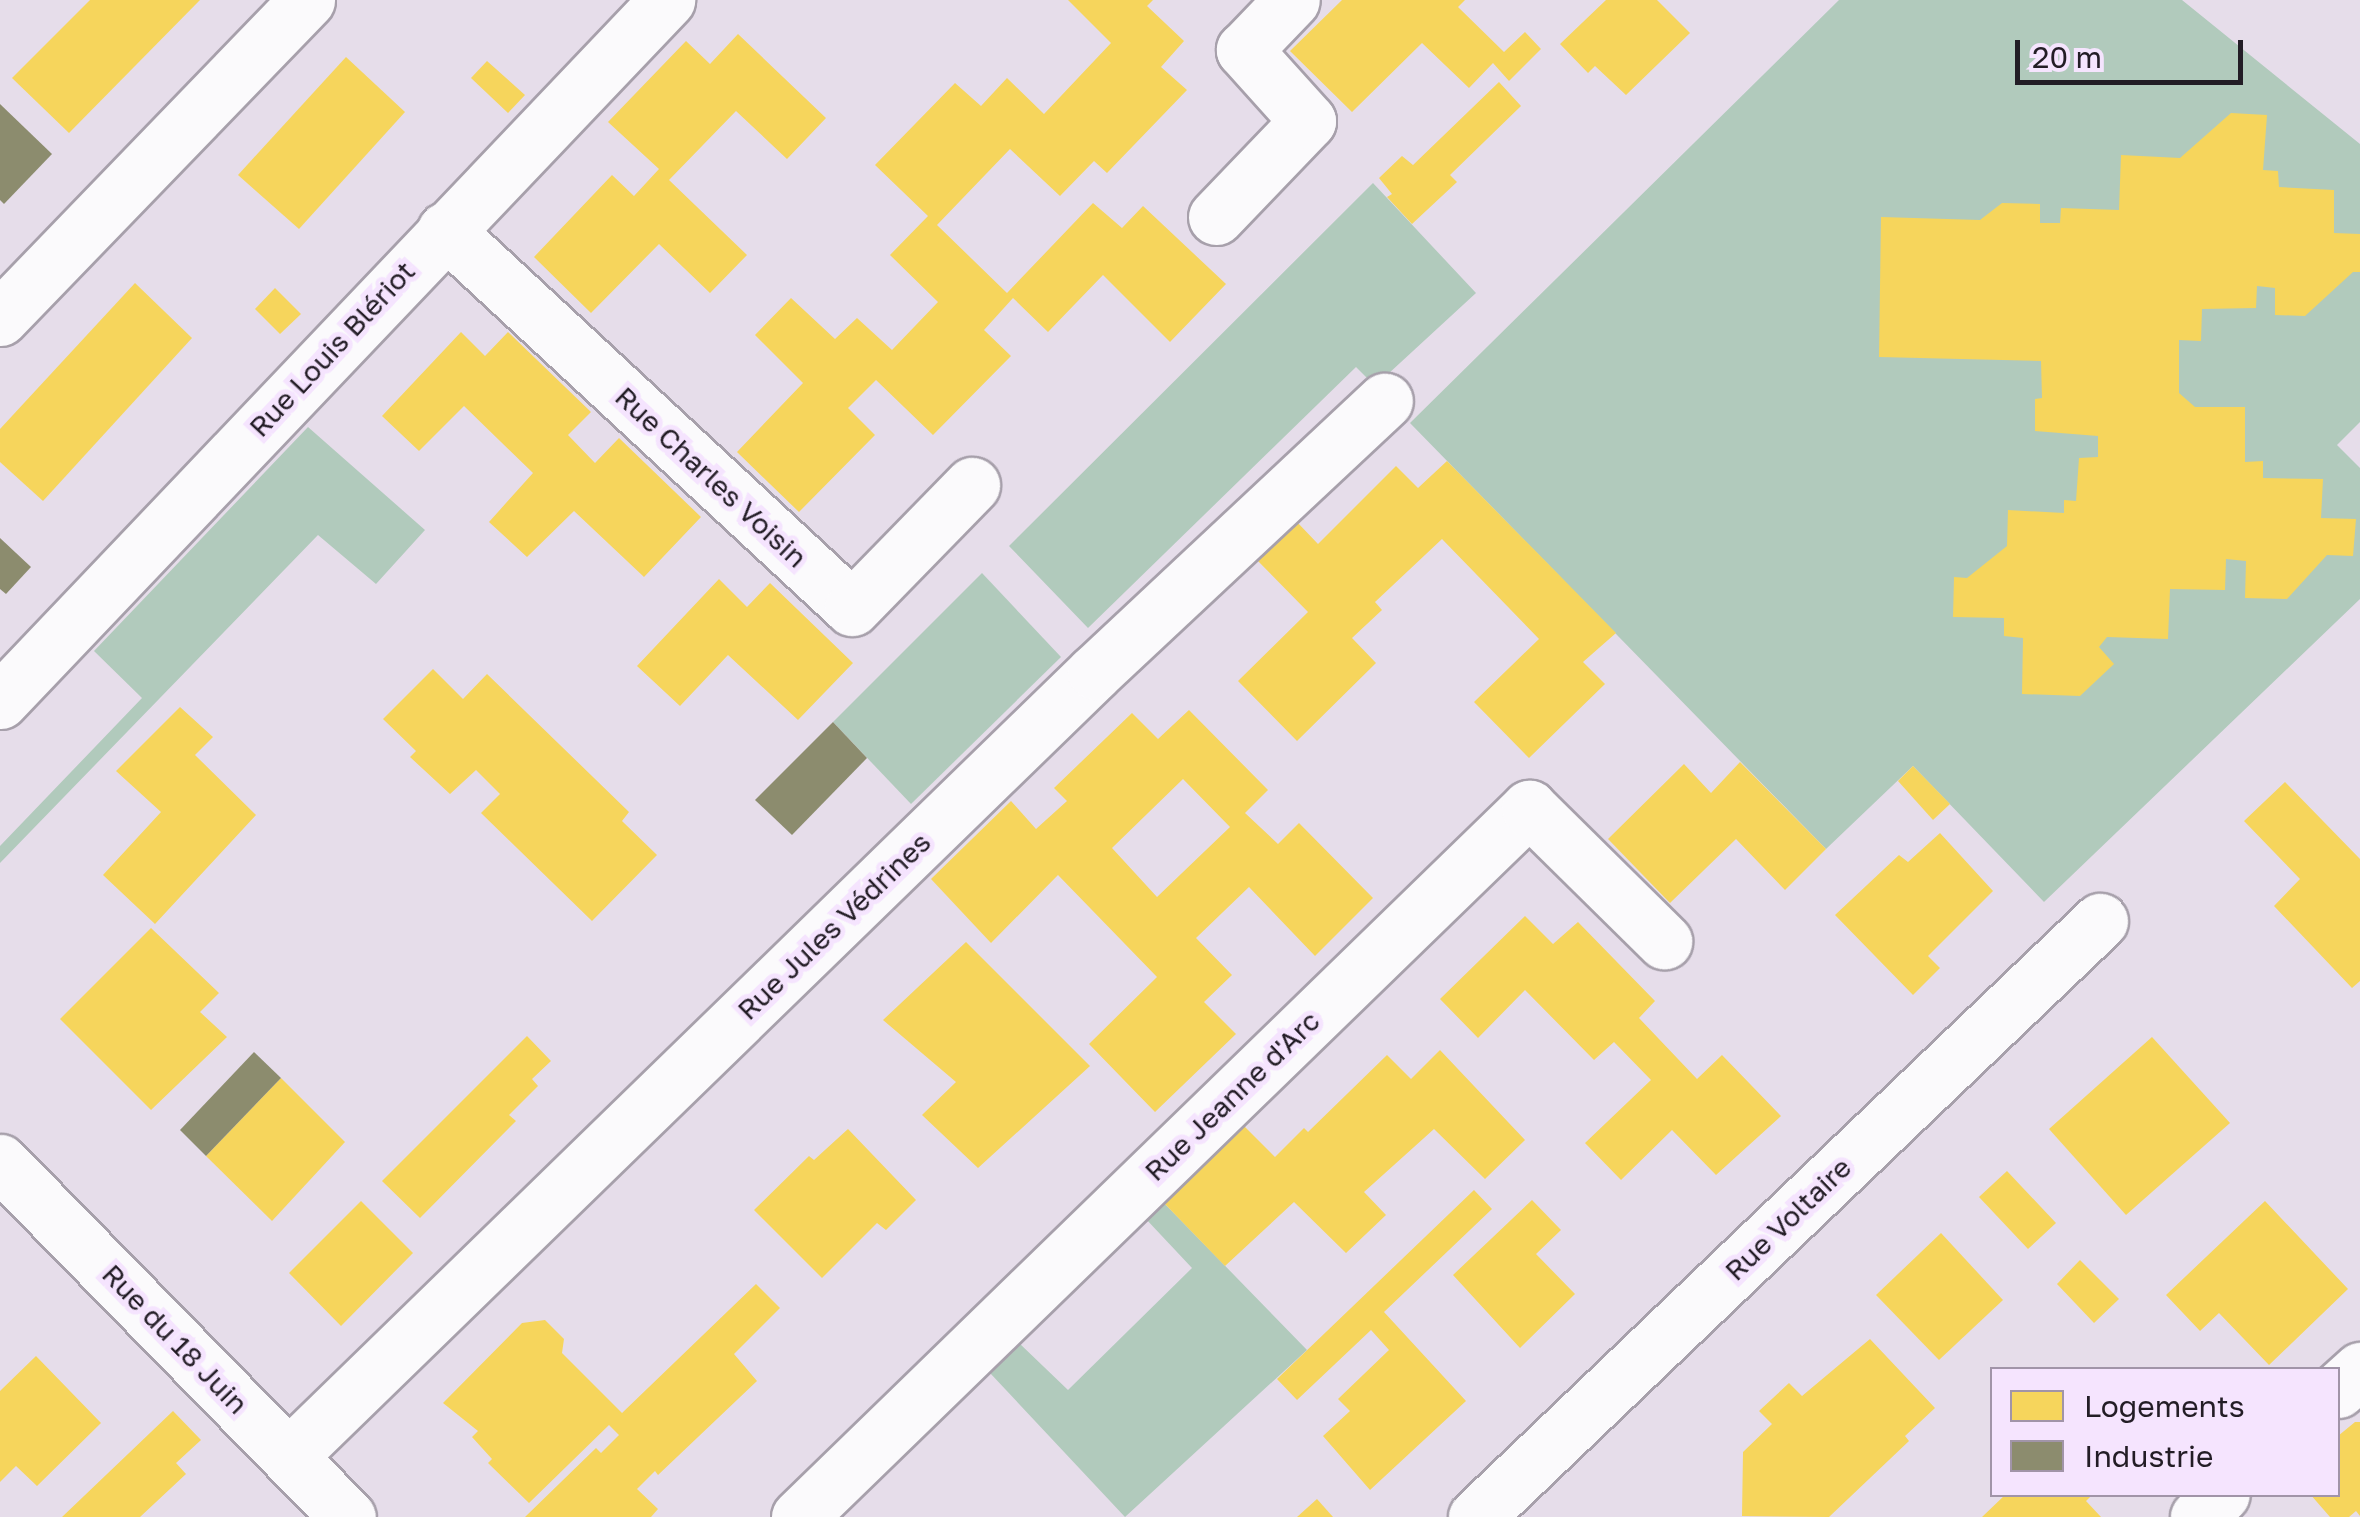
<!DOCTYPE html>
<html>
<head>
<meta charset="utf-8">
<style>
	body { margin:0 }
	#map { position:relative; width:2360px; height:1517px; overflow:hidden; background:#e6ddea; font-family:"Golos Text",sans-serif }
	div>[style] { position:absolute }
	.green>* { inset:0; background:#b1cabc }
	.homes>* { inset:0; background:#f6d55c }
	.industry>* { inset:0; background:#8c8c6e }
	.roads { filter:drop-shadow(2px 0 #a7a0ab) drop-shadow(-2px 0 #a7a0ab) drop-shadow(0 2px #a7a0ab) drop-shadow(0 -2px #a7a0ab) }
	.minor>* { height:55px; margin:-27.5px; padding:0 27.5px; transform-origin:27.5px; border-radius:27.5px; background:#fbfafc }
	span { translate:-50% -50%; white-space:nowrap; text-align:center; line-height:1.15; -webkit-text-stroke:10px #f5e4fe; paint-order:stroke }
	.street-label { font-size:28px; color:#231d26 }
	.legend { position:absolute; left:1990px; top:1367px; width:350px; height:130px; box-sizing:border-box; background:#f5e4fe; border:2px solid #a194a8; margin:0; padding:12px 18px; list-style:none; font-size:30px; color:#231d26 }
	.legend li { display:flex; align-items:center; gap:20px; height:50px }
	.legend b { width:50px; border:2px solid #a194a8 }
	.scale { position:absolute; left:2015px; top:40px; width:228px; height:45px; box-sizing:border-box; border:5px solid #231d26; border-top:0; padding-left:12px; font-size:30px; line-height:35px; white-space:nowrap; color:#231d26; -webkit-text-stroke:8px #f5e4fe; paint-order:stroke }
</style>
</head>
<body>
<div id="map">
	<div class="green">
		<div style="clip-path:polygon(1839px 0,2182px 0,2360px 144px,2360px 422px,2337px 445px,2360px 468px,2360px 599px,2044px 902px,1913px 766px,1826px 849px,1410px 423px)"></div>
		<div style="clip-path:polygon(1373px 183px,1476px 293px,1375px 386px,1356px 367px,1088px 628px,1009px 546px)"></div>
		<div style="clip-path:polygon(308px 427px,425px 530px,376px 584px,318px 535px,0 863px,0 846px,142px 698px,94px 651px)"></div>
		<div style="clip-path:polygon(982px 573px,1061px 657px,911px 804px,833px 722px)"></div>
		<div style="clip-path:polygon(1163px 1202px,1307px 1350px,1125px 1517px,990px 1373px,1019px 1343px,1068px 1390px,1192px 1268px,1145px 1218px)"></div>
	</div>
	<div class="homes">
		<div style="clip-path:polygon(90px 0,200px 0,69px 133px,12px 78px)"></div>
		<div style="clip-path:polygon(1068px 0,1153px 0,1147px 6px,1184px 41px,1161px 67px,1187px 90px,1107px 173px,1094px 161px,1060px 196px,1010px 149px,937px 225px,1007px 293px,1093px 203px,1122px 228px,1143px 206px,1226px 284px,1170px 342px,1103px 275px,1048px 332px,1013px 298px,984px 330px,1011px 356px,933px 435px,876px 380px,848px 408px,875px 435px,799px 512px,737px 452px,803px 383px,755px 335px,791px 298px,835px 339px,857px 318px,892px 350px,938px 302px,890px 255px,928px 216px,875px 165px,955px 83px,981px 106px,1007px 78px,1044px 114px,1111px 43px)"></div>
		<div style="clip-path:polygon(1342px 0,1465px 0,1458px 7px,1504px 52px,1525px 32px,1541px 49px,1509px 81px,1493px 63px,1469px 88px,1422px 43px,1352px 112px,1290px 51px)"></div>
		<div style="clip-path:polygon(1606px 0,1657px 0,1690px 33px,1626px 95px,1595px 66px,1588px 73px,1560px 44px)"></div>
		<div style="clip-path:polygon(738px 34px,826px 118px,787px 159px,736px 111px,669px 180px,747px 255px,710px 293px,659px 244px,591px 313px,534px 257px,612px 175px,634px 196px,659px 169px,608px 122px,686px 41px,710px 64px)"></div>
		<div style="clip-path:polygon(346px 57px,405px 112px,299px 229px,238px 175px)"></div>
		<div style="clip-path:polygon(487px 61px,525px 95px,508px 113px,471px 78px)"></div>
		<div style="clip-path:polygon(1499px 82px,1521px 106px,1450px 175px,1457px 182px,1412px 224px,1387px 197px,1392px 194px,1379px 178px,1402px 156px,1413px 165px)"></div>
		<div style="clip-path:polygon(2231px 113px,2267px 115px,2263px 170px,2278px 171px,2279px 187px,2334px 190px,2334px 233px,2360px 234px,2360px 272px,2353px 272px,2305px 316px,2275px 315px,2275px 288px,2257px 286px,2256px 308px,2202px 309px,2201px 341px,2179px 340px,2179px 393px,2195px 407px,2245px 407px,2245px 462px,2263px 461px,2263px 478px,2323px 479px,2321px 518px,2356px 519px,2353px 556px,2327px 555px,2287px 599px,2245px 598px,2246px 561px,2226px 559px,2225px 590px,2170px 589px,2168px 639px,2107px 637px,2099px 647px,2114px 664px,2080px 696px,2022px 694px,2023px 638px,2004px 636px,2004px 618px,1953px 617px,1954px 577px,1967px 578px,2007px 546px,2008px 510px,2064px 513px,2064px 500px,2076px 501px,2079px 458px,2098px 457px,2098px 436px,2035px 431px,2035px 399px,2042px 398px,2041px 361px,1879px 357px,1881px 217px,1980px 220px,2002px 203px,2040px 204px,2040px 223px,2060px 223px,2061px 208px,2119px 210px,2121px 155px,2180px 158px)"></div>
		<div style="clip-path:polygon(135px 283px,192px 338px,43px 501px,0 462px,0 429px)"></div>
		<div style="clip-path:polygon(275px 288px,301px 314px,280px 334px,255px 309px)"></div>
		<div style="clip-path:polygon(461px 332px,485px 356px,508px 332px,591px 412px,568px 435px,595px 463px,619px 438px,701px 517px,644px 577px,574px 511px,527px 557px,489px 522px,533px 473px,464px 406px,419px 451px,382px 416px)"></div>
		<div style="clip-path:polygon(1447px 461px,1616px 633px,1583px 662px,1605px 684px,1529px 758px,1474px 702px,1539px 639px,1442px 539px,1375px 602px,1382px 610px,1352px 638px,1376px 663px,1297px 741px,1238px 681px,1308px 612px,1257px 560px,1297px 522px,1318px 544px,1396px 466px,1418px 488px)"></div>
		<div style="clip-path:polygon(719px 579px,747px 607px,770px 583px,853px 663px,798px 720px,728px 655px,680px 706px,637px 666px)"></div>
		<div style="clip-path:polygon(433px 669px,463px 699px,487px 674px,629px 812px,622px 821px,657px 855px,592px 921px,481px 813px,500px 794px,476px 770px,450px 794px,410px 757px,416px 751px,383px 719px)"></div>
		<div style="clip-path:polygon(180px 707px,213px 737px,195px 755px,256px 815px,155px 924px,103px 875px,161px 812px,116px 771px)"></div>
		<div style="clip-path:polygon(evenodd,1189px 710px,1268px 790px,1245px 813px,1278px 844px,1299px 823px,1373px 898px,1315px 956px,1249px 887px,1196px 938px,1232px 975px,1204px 1002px,1236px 1034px,1155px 1112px,1089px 1044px,1157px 977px,1058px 875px,991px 943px,931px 879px,1011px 801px,1036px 829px,1067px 801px,1054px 788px,1132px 713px,1158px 739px,1189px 710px,1183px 779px,1230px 827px,1157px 897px,1112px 848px,1183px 779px)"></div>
		<div style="clip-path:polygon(1740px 762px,1826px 849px,1785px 890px,1736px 839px,1670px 903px,1608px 839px,1684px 764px,1711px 793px)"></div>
		<div style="clip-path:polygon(1913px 766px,1950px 804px,1933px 820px,1898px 781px)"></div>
		<div style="clip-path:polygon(2285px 782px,2360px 859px,2360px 981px,2352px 988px,2274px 906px,2300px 879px,2244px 821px)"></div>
		<div style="clip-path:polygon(1940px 833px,1993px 891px,1928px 956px,1940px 968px,1913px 995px,1835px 915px,1899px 855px,1908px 862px)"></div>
		<div style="clip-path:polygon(1525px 916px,1553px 944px,1578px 922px,1655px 1001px,1639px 1018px,1697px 1079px,1722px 1055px,1781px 1116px,1716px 1175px,1672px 1130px,1621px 1180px,1585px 1143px,1651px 1080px,1614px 1042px,1594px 1060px,1525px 990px,1478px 1038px,1440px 999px)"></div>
		<div style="clip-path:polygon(151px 928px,219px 993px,200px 1012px,227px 1037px,151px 1110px,60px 1019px)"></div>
		<div style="clip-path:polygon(966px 942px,1090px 1066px,978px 1168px,922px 1115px,956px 1082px,883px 1020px)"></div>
		<div style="clip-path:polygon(527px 1036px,551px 1061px,532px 1079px,538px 1086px,509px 1115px,516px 1121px,420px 1218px,382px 1181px)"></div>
		<div style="clip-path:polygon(2152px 1037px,2230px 1123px,2126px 1215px,2049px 1129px)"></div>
		<div style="clip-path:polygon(1440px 1050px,1525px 1140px,1485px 1179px,1434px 1129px,1364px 1192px,1386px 1215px,1346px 1253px,1294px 1202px,1225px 1266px,1163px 1202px,1243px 1125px,1275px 1157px,1304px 1128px,1308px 1132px,1387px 1055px,1411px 1079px)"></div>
		<div style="clip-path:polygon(281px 1078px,345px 1142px,272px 1221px,206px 1156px)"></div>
		<div style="clip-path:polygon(848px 1129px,916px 1200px,886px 1230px,877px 1223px,822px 1278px,754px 1210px,809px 1156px,814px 1160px)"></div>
		<div style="clip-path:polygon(2007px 1171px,2056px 1223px,2028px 1249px,1979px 1197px)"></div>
		<div style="clip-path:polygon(1474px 1190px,1492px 1209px,1384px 1312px,1466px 1401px,1370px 1490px,1323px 1436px,1350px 1411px,1338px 1399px,1389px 1350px,1371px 1330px,1297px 1400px,1277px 1379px)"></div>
		<div style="clip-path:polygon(1532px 1200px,1561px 1230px,1536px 1254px,1575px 1294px,1520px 1348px,1453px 1275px)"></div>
		<div style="clip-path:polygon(361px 1201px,413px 1253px,341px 1326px,289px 1273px)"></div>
		<div style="clip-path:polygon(2265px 1201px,2348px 1289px,2269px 1365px,2219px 1313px,2200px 1331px,2166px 1295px)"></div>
		<div style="clip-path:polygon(1941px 1233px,2003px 1300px,1939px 1360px,1876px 1295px)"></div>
		<div style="clip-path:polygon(2080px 1260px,2119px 1299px,2094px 1323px,2057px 1284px)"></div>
		<div style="clip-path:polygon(756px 1284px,780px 1308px,734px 1354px,757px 1381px,658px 1475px,655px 1471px,637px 1489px,658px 1509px,651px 1517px,525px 1517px,596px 1448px,601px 1453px,619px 1435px,609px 1425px,529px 1503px,488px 1463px,492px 1459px,472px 1437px,478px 1431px,443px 1403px,522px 1323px,545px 1320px,564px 1339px,562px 1353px,622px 1413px)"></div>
		<div style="clip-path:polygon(1870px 1339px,1935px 1408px,1905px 1436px,1909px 1441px,1829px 1517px,1742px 1516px,1743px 1452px,1772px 1424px,1759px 1411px,1789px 1383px,1802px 1396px)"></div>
		<div style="clip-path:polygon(36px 1356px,101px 1423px,37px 1486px,16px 1466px,0 1482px,0 1391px)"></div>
		<div style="clip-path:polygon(173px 1411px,201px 1440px,176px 1463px,186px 1474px,140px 1517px,62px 1517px)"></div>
		<div style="clip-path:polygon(2355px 1422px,2360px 1422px,2360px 1516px,2356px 1511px,2349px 1517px,2330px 1517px,2310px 1494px,2338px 1494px,2338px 1436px)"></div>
		<div style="clip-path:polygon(2006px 1494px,2093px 1494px,2086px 1501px,2101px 1517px,1982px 1517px)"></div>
		<div style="clip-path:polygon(1317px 1499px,1333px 1517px,1297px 1517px)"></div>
	</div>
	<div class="industry">
		<div style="clip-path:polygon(0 104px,52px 154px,4px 204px,0 200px)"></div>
		<div style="clip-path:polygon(0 538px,31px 567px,6px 594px,0 589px)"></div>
		<div style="clip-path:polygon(833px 722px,867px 758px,792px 835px,755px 800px)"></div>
		<div style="clip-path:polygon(254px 1052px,281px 1078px,206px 1156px,180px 1130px)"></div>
	</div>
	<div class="roads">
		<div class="minor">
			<div style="left:1216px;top:217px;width:133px;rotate:-46.2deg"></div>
			<div style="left:1308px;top:121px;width:96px;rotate:-132deg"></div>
			<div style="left:1244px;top:50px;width:69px;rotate:-46.2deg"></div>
			<div style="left:445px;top:230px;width:555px;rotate:42.88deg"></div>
			<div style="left:852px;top:608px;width:172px;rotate:-45.7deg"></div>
			<div style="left:0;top:318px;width:442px;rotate:-46deg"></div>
			<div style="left:0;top:701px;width:968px;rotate:-46.42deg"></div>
			<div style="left:0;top:1162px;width:497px;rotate:45.6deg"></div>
			<div style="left:2338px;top:1390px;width:30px;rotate:-42deg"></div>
			<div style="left:289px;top:1456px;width:1124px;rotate:-44.21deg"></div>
			<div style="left:1095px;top:672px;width:397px;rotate:-43.1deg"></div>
			<div style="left:799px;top:1517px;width:1018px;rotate:-44.16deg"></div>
			<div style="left:1529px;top:808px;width:190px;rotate:44.6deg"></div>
			<div style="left:1476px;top:1517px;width:863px;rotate:-43.69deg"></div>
			<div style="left:2198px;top:1517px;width:33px;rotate:-44deg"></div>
		</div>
	</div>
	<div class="street-label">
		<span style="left:332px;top:349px;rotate:-47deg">Rue Louis Blériot</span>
		<span style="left:711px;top:477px;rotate:43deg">Rue Charles Voisin</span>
		<span style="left:834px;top:926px;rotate:-44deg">Rue Jules Védrines</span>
		<span style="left:1232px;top:1096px;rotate:-44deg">Rue Jeanne d'Arc</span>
		<span style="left:1788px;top:1219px;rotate:-44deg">Rue Voltaire</span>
		<span style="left:175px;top:1339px;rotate:46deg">Rue du 18 Juin</span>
	</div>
	<ul class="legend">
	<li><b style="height:28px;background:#f6d55c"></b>Logements</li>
	<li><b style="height:28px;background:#8c8c6e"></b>Industrie</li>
	</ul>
	<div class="scale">20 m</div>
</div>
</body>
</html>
